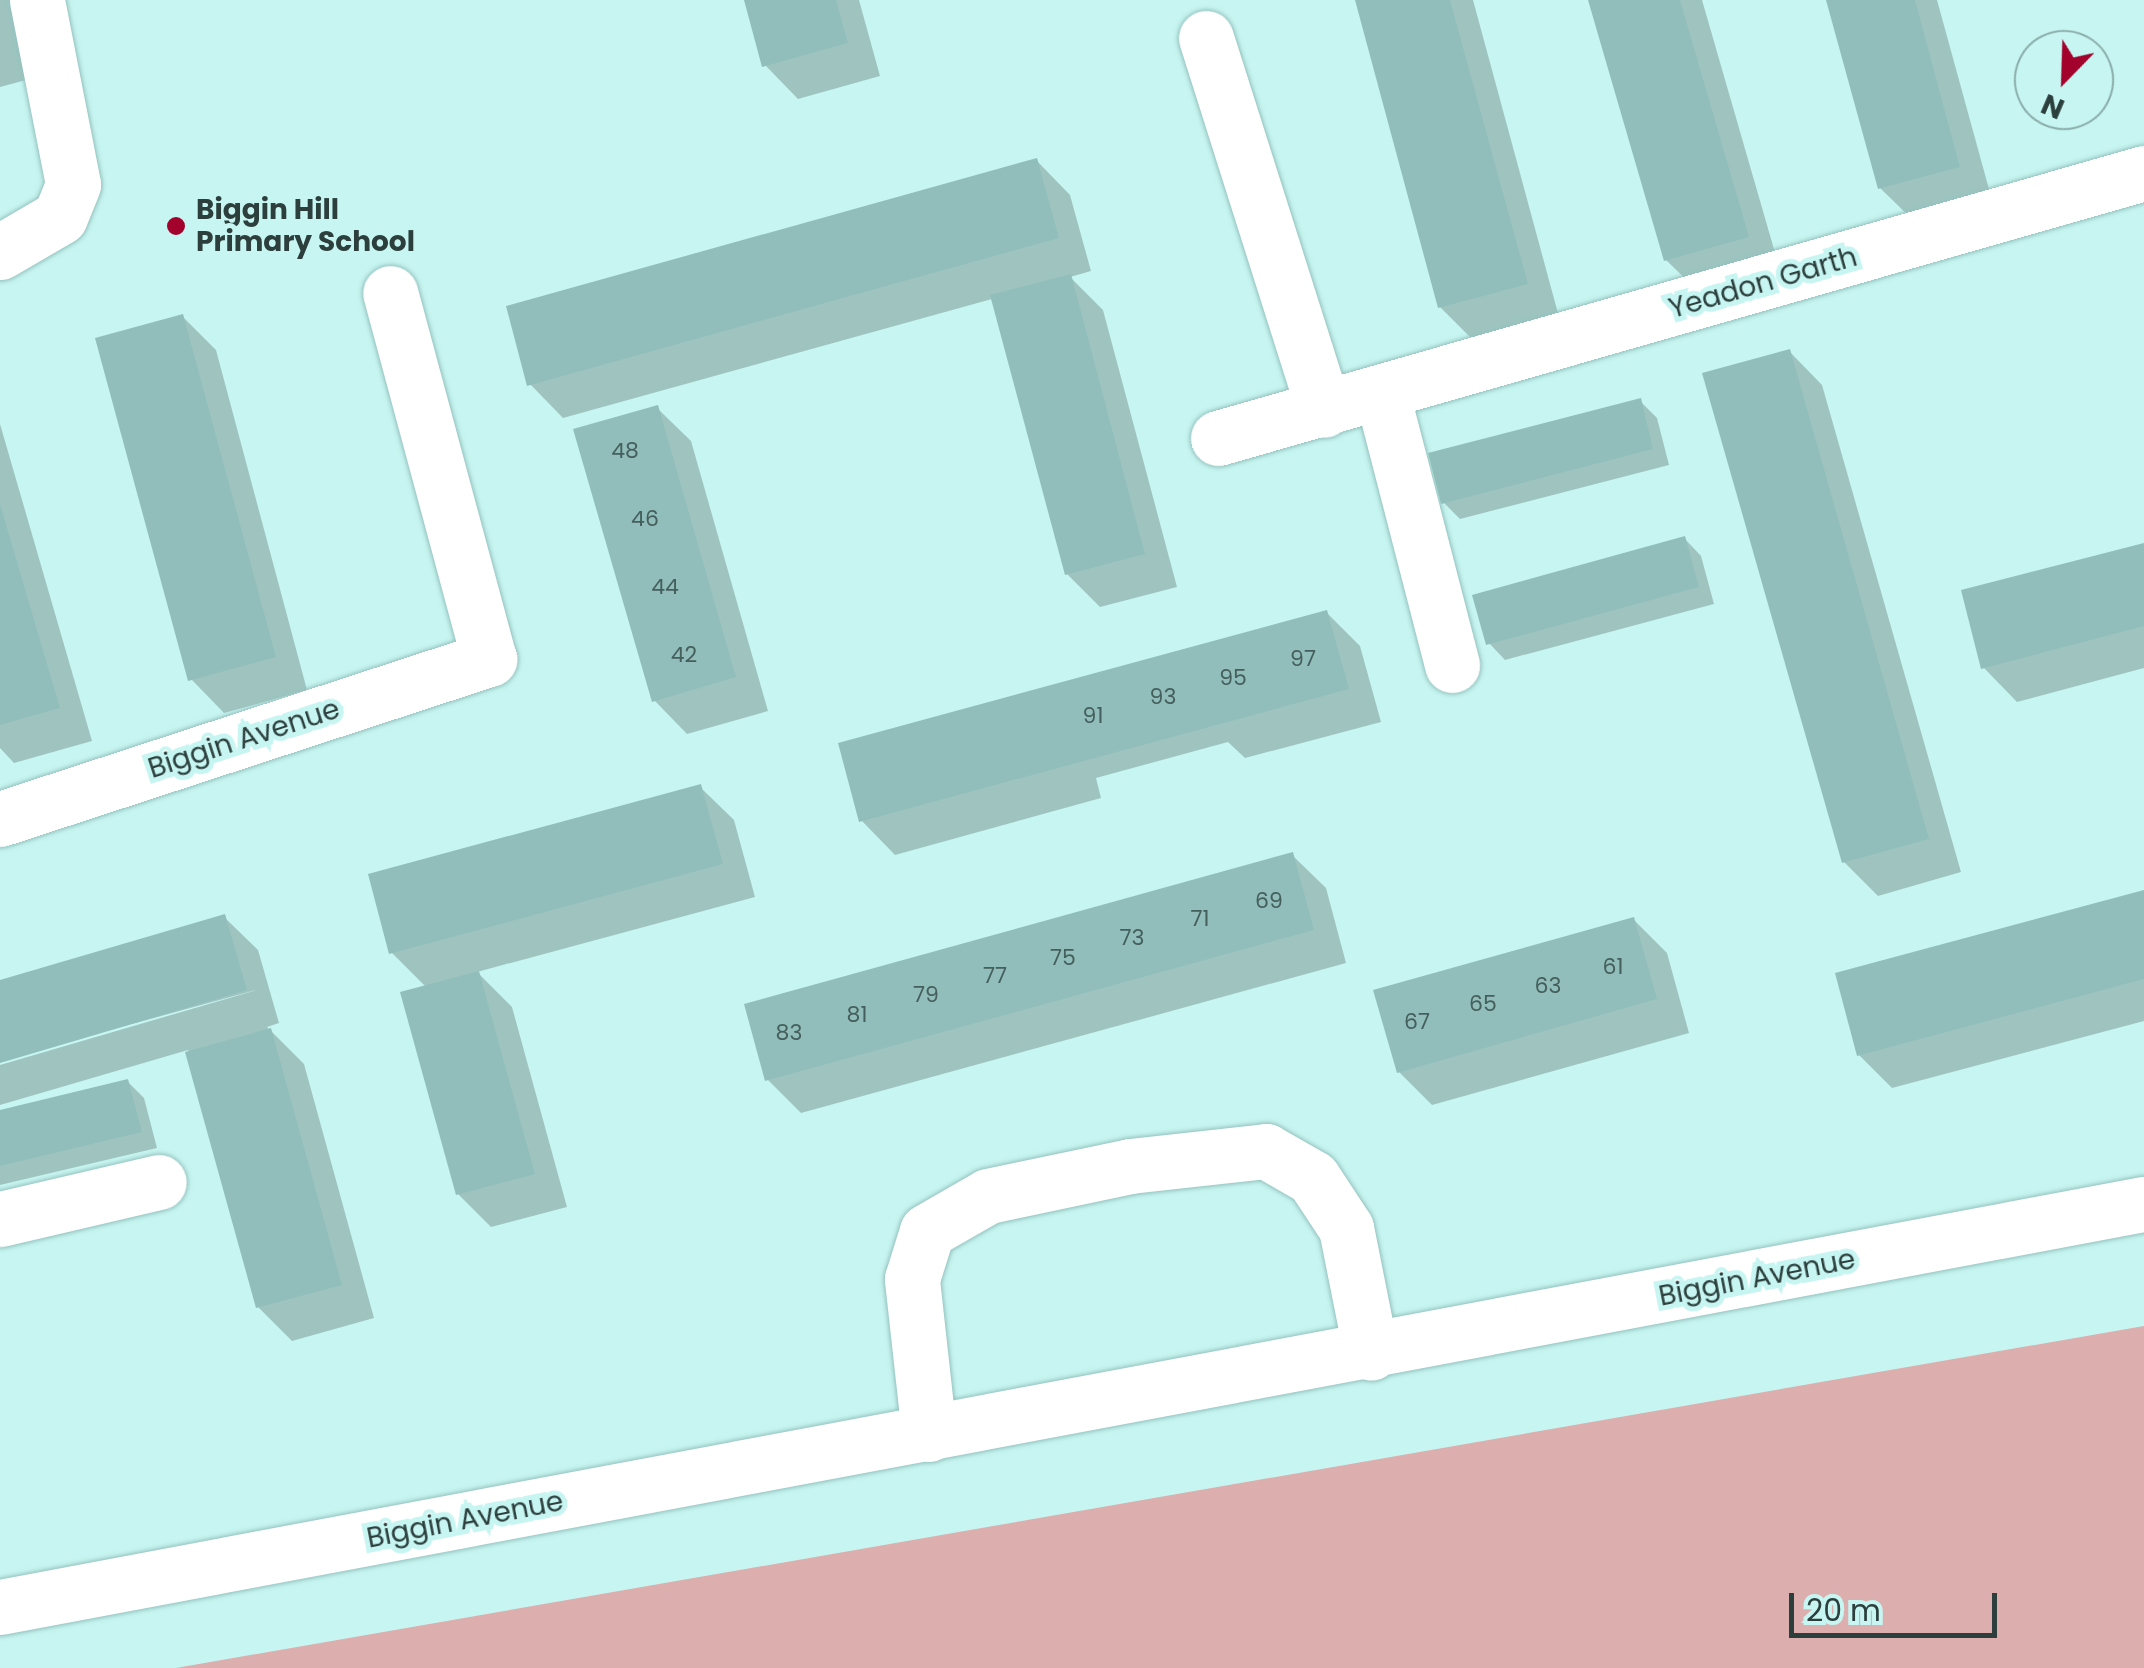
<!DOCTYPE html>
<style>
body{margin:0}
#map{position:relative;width:2144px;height:1668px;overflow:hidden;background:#c7f5f1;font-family:Poppins,sans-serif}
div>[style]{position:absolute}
.green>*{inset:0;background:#dcaeae}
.shadow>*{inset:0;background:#0003}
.building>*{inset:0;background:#91beba}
.roads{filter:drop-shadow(0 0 2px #94c2be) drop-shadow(0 0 2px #94c2be)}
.minor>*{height:55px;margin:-27.5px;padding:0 27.5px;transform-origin:27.5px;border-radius:27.5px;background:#fff}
.dots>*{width:28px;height:28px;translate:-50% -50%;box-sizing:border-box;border:5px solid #c7f5f1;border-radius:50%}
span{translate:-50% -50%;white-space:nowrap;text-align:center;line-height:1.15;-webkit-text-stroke:10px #c7f5f1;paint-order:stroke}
.number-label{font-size:22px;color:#455f5c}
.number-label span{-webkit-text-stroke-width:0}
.poi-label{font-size:28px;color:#2c3f3d;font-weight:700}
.left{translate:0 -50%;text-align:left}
.street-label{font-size:28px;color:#2c3f3d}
.north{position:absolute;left:2014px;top:30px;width:100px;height:100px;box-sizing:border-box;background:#c7f5f1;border:2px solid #89aca9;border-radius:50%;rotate:203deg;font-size:28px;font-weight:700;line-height:40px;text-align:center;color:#2c3f3d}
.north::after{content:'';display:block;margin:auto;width:35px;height:45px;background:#a2022c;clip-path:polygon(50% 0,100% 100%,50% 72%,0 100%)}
.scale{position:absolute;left:1789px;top:1593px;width:208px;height:45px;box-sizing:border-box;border:5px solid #2c3f3d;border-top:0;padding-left:12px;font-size:30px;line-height:35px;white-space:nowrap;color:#2c3f3d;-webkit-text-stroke:8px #c7f5f1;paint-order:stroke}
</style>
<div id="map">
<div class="green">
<div style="clip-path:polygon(2144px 1326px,2144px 1668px,176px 1668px)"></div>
</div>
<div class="shadow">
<div style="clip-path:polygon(0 0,20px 0,41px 76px,0 87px)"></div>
<div style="clip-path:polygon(746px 0,859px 0,880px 76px,798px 99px,765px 65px)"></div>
<div style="clip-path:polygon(1357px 0,1473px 0,1559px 317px,1473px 340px,1440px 307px)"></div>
<div style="clip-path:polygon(1591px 0,1702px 0,1780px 270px,1700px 293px,1666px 260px)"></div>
<div style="clip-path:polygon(1829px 0,1937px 0,1992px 200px,1914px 221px,1880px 188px)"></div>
<div style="clip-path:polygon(1037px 161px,1070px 195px,1091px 271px,1070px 277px,1103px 310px,1177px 587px,1100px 607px,1067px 574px,992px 299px,563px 418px,530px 384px)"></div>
<div style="clip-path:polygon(182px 316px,216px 350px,307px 690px,224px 713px,191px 679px)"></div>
<div style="clip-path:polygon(1789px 351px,1822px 385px,1961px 872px,1878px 896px,1844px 862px)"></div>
<div style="clip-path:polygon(1640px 401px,1657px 418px,1669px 465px,1460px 519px,1444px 503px)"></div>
<div style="clip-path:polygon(657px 408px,691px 441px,768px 711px,687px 734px,654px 700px)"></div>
<div style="clip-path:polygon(0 424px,92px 741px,14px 763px,0 748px)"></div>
<div style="clip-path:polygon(1685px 539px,1701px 556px,1714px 604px,1505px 660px,1489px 643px)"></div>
<div style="clip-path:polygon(2144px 545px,2144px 668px,2017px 702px,1984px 668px)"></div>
<div style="clip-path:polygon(1326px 612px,1360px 646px,1381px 722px,1245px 758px,1228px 742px,1096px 778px,1101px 798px,895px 855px,862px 821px)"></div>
<div style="clip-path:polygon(700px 787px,734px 820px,755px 897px,477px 972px,512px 1007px,567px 1207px,491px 1227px,458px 1194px,427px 988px,392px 953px)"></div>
<div style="clip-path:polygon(1292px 855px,1326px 888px,1346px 963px,801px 1113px,768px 1080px)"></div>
<div style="clip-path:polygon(2144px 893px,2144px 1021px,1892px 1088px,1859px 1055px)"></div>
<div style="clip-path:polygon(224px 917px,258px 950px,279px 1023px,267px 1027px,304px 1064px,374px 1318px,292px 1341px,258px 1307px,188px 1050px,0 1105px,0 1065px,260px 989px,0 1060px,0 983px)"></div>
<div style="clip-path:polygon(1634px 920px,1667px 953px,1689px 1033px,1432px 1105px,1399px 1072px)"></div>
<div style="clip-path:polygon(127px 1081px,144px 1098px,157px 1148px,0 1185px,0 1112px)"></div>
</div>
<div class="building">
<div style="clip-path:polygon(744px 0,836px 0,848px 43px,762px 67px)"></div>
<div style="clip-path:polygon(1355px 0,1450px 0,1528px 284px,1438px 308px)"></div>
<div style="clip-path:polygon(1588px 0,1680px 0,1749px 237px,1664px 261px)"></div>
<div style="clip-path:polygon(1826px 0,1915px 0,1960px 167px,1878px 189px)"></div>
<div style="clip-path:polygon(1037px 158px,1059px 238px,527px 386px,506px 306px)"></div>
<div style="clip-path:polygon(1071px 274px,1145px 554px,1065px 575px,990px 295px)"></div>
<div style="clip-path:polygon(183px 314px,276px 657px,188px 681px,95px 338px)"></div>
<div style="clip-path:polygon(1790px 349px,1929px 839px,1842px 863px,1702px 373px)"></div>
<div style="clip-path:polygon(1641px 398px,1653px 449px,1441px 504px,1428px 453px)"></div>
<div style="clip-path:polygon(658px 405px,736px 677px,652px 702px,573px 429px)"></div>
<div style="clip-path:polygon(0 504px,60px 708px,0 725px)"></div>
<div style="clip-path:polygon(1685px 536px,1699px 587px,1486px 645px,1472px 595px)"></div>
<div style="clip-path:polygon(2144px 543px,2144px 626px,1981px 669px,1961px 590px)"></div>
<div style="clip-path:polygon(1327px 610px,1349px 689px,859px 822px,838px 743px)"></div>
<div style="clip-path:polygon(701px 784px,723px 864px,389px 954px,368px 874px)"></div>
<div style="clip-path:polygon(1293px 852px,1314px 930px,765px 1081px,744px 1004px)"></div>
<div style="clip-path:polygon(2144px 890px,2144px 979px,1857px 1056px,1835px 973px)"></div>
<div style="clip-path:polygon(225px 914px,247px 990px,0 1063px,0 980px)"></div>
<div style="clip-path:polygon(1634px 917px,1657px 999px,1397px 1073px,1373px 990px)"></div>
<div style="clip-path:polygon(479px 971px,535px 1174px,456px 1195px,400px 992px)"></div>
<div style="clip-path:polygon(271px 1028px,342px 1285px,256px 1308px,185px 1052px)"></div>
<div style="clip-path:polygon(128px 1079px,142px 1132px,0 1166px,0 1110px)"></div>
</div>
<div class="roads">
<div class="minor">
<div style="left:1206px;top:38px;width:390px;rotate:72.4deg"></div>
<div style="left:0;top:252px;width:69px;rotate:-30.3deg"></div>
<div style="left:60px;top:217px;width:35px;rotate:-68deg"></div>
<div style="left:73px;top:184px;width:187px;rotate:-101.1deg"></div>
<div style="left:1382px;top:394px;width:280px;rotate:75.5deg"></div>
<div style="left:1218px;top:438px;width:963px;rotate:-15.97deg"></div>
<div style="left:0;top:819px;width:515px;rotate:-18.12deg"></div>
<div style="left:489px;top:659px;width:379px;rotate:-105.1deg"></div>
<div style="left:0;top:1219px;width:163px;rotate:-13.1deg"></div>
<div style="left:929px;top:1434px;width:156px;rotate:-96.3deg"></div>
<div style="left:912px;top:1279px;width:50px;rotate:-72.6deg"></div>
<div style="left:927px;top:1231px;width:70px;rotate:-29.8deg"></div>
<div style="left:988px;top:1196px;width:145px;rotate:-11.9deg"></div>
<div style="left:1130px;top:1166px;width:137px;rotate:-6.3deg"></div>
<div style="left:1266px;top:1151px;width:54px;rotate:29.9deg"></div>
<div style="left:1313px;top:1178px;width:60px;rotate:56.6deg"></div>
<div style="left:1346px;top:1228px;width:127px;rotate:78.7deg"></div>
<div style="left:0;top:1607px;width:2182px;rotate:-10.65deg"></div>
</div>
</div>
<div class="dots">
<div style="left:176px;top:226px;background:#a2022c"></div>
</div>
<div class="number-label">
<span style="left:625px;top:451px">48</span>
<span style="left:645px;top:519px">46</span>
<span style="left:665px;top:587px">44</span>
<span style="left:684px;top:655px">42</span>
<span style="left:1303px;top:659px">97</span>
<span style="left:1233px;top:678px">95</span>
<span style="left:1163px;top:697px">93</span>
<span style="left:1093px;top:716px">91</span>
<span style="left:1269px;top:901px">69</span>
<span style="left:1200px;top:919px">71</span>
<span style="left:1132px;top:938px">73</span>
<span style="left:1063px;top:958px">75</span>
<span style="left:1613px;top:967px">61</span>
<span style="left:995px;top:976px">77</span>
<span style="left:1548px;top:986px">63</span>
<span style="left:926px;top:995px">79</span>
<span style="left:1483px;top:1004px">65</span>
<span style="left:857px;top:1015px">81</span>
<span style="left:1417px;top:1022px">67</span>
<span style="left:789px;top:1033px">83</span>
</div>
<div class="poi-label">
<span class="left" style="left:196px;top:226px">Biggin Hill<br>Primary School</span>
</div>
<div class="street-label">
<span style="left:1763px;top:283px;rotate:-16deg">Yeadon Garth</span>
<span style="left:244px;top:739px;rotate:-18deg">Biggin Avenue</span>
<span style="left:1757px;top:1278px;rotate:-11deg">Biggin Avenue</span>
<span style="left:465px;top:1520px;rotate:-11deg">Biggin Avenue</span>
</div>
<div class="north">N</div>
<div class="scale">20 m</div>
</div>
